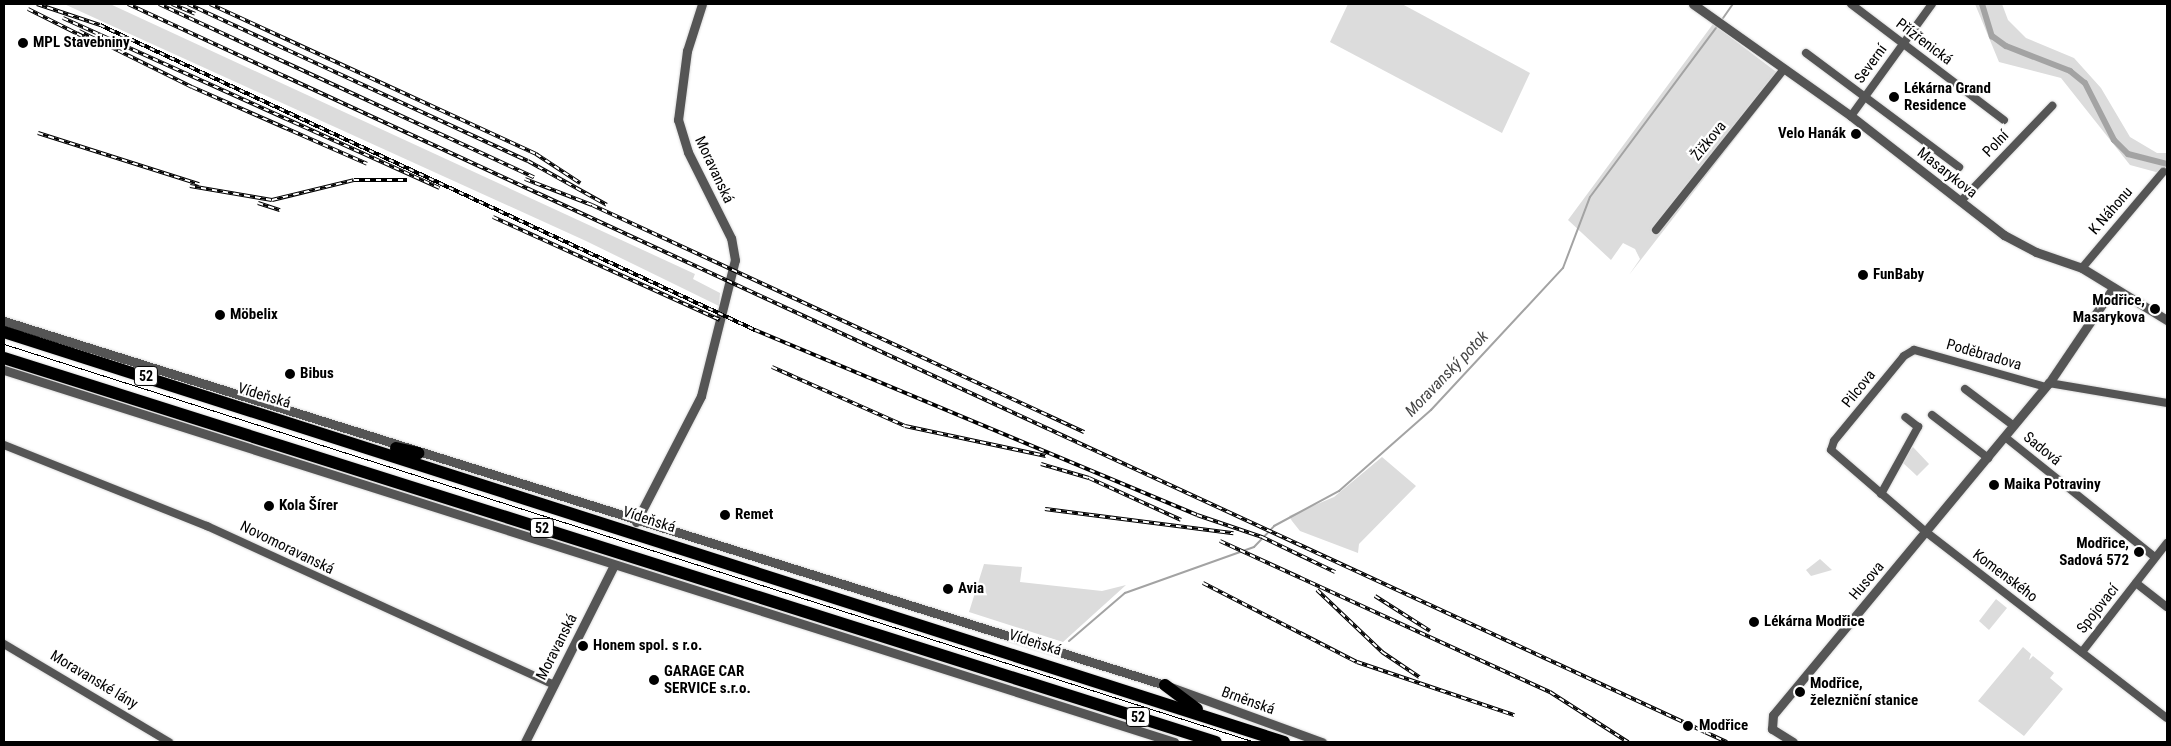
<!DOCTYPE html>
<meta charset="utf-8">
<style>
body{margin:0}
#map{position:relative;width:2171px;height:746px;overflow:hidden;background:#fff;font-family:"Roboto Condensed",sans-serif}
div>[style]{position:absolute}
.green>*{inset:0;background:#dcdcdc}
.stream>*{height:2px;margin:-1px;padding:0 1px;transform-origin:1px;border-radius:1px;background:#a3a3a3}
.canal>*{height:6px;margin:-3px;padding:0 3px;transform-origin:3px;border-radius:3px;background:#a3a3a3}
.roads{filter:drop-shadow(0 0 1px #dbdbdb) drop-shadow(0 0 1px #dbdbdb)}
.minor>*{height:8px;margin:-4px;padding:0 4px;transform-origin:4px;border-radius:4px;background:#555}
.tertiary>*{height:9px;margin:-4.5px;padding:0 4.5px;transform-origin:4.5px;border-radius:4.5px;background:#555}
.trunk>*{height:12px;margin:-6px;padding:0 6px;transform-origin:6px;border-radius:6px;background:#000}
.tram>*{height:1px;margin:-0.5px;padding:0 0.5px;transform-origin:0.5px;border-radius:0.5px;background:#000}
.rail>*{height:4px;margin-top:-2px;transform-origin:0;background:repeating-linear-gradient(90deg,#fff 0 5.5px,#000 0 11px);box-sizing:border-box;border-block:1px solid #000}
.dots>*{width:14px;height:14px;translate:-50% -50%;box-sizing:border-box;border:2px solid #fff;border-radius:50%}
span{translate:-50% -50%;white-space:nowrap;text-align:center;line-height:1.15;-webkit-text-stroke:4.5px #fff;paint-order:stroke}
.shield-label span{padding:1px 4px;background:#fff;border:1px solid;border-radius:4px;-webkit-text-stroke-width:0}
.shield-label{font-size:14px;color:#000;font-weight:700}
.street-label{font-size:15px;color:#000}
.poi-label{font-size:15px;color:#000;font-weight:700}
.left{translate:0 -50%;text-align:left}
.right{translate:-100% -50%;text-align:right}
.water-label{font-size:16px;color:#444;font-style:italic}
.frame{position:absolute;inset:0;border:5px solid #000;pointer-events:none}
</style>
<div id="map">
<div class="green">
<div style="clip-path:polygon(64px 4px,110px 4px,695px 274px,693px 279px,720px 293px,719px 306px,586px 241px)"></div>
<div style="clip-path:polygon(1348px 4px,1402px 4px,1530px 73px,1502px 133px,1330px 42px)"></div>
<div style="clip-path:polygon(1975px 4px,2002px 4px,2008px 20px,2026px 38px,2074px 58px,2101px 88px,2130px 137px,2157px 153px,2167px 153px,2167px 175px,2130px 165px,2061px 78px,1999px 62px)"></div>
<div style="clip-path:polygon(1713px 24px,1783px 77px,1629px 275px,1640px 259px,1635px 249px,1623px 243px,1611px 260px,1568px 220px)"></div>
<div style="clip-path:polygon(1913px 447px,1929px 464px,1917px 476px,1901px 461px)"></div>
<div style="clip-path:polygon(1382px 457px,1416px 486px,1359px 544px,1358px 553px,1300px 531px,1292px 521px,1289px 516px,1334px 497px)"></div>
<div style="clip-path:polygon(1820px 559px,1832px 570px,1811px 576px,1806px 570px)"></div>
<div style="clip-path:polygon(984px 564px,1022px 567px,1020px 582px,1102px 591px,1126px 585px,1063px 642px,969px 612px)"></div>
<div style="clip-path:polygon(1996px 599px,2007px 608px,1989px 630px,1979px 621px)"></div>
<div style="clip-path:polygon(2023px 647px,2031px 654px,2029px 660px,2033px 656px,2054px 673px,2050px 678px,2063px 689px,2024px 736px,1978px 701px)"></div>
</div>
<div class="stream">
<div style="left:1721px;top:21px;width:21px;rotate:-55deg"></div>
<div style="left:1069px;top:641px;width:74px;rotate:-40.6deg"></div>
<div style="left:1125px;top:593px;width:137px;rotate:-19.6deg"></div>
<div style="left:1254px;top:547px;width:29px;rotate:-46deg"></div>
<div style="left:1274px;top:526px;width:74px;rotate:-28.3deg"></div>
<div style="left:1339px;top:491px;width:123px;rotate:-41.4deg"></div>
<div style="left:1431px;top:410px;width:194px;rotate:-47.1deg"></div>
<div style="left:1563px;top:268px;width:76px;rotate:-69.2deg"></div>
<div style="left:1590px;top:197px;width:214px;rotate:-53.3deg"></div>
</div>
<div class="canal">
<div style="left:1982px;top:4px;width:34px;rotate:73deg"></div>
<div style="left:1992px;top:36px;width:17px;rotate:36deg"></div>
<div style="left:2006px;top:46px;width:69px;rotate:21.3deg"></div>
<div style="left:2070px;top:71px;width:19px;rotate:39deg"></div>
<div style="left:2085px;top:83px;width:64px;rotate:63deg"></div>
<div style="left:2114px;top:140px;width:20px;rotate:45deg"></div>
<div style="left:2128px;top:154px;width:40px;rotate:14.4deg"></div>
</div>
<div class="roads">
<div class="minor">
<div style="left:1851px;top:4px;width:192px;rotate:37.2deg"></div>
<div style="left:1806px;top:53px;width:191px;rotate:36.7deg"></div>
<div style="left:1851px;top:116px;width:138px;rotate:-54.1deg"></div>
<div style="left:1961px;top:201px;width:132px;rotate:-46.2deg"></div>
<div style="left:1656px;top:230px;width:206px;rotate:-51.5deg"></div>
<div style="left:2082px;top:268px;width:126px;rotate:-49.8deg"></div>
<div style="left:2049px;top:383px;width:120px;rotate:9.6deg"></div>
<div style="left:2046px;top:387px;width:137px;rotate:-164.3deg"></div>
<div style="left:1914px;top:350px;width:12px;rotate:149deg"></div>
<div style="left:1904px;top:356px;width:110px;rotate:129.5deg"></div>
<div style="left:1834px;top:441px;width:9px;rotate:108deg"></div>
<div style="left:1831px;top:450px;width:125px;rotate:40.8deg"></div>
<div style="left:1926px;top:532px;width:304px;rotate:37.7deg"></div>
<div style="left:1965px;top:389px;width:61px;rotate:37.1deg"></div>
<div style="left:1932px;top:415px;width:71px;rotate:37.5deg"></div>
<div style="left:2005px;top:437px;width:192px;rotate:38.7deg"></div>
<div style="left:4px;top:445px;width:219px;rotate:21.8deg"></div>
<div style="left:207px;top:526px;width:382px;rotate:24.6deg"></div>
<div style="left:1881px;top:494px;width:77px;rotate:-61.1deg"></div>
<div style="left:1918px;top:427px;width:16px;rotate:-142deg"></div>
<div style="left:2136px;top:583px;width:39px;rotate:38deg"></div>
<div style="left:4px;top:644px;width:192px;rotate:30.7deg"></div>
<div style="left:2082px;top:652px;width:138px;rotate:-52.1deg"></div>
</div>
<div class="tertiary">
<div style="left:1693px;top:4px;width:194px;rotate:35.3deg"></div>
<div style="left:1851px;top:116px;width:194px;rotate:37.9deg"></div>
<div style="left:2004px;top:235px;width:36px;rotate:28deg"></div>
<div style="left:2036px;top:252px;width:49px;rotate:19.2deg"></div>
<div style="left:2082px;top:268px;width:100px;rotate:31.5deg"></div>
<div style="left:4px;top:321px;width:1217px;rotate:17.41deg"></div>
<div style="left:1165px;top:685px;width:167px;rotate:20deg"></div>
<div style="left:4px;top:370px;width:1228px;rotate:17.64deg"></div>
<div style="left:636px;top:522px;width:142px;rotate:-62.7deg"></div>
<div style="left:701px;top:396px;width:140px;rotate:-76deg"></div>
<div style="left:735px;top:260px;width:22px;rotate:-100deg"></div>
<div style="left:731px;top:238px;width:96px;rotate:-116.6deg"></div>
<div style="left:688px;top:152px;width:34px;rotate:-107deg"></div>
<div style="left:678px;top:120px;width:70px;rotate:-82.6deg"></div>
<div style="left:687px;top:51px;width:49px;rotate:-72.3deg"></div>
<div style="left:525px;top:742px;width:198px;rotate:-63.3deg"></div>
<div style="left:1793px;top:742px;width:25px;rotate:-148deg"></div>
<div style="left:1772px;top:729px;width:14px;rotate:-86deg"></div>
<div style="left:1773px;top:715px;width:432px;rotate:-50.3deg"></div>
<div style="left:2049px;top:383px;width:115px;rotate:-56deg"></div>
</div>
<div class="trunk">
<div style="left:4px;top:332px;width:1344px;rotate:17.76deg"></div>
<div style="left:4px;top:358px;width:1271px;rotate:17.58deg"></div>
<div style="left:396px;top:448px;width:23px;rotate:13deg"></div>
<div style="left:1165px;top:685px;width:40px;rotate:37deg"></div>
</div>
</div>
<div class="tram">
<div style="left:4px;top:344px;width:1313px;rotate:17.65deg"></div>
</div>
<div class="rail">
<div style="left:37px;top:4px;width:66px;rotate:18.4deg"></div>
<div style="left:100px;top:25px;width:723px;rotate:24.97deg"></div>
<div style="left:755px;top:330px;width:479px;rotate:22.7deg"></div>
<div style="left:1197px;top:515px;width:69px;rotate:18.7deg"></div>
<div style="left:1262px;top:537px;width:81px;rotate:25.6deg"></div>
<div style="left:128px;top:4px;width:1761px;rotate:24.78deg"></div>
<div style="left:159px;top:4px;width:413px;rotate:24.8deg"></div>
<div style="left:172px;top:4px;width:25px;rotate:23deg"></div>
<div style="left:188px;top:4px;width:374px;rotate:24.8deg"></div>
<div style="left:528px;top:161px;width:90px;rotate:29.1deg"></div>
<div style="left:210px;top:4px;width:359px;rotate:24.7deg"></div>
<div style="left:536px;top:154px;width:53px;rotate:33.4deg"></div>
<div style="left:28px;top:9px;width:63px;rotate:26.6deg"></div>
<div style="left:63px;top:18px;width:413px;rotate:24.3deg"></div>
<div style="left:79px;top:31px;width:126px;rotate:26.4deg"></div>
<div style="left:192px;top:87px;width:191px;rotate:23.7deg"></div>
<div style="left:38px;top:133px;width:169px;rotate:17.6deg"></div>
<div style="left:525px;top:179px;width:72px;rotate:21.2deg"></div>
<div style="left:592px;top:205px;width:542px;rotate:24.77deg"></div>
<div style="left:190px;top:186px;width:83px;rotate:9.7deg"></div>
<div style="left:272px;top:200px;width:84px;rotate:-13.7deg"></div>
<div style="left:354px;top:180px;width:53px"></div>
<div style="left:258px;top:203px;width:23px;rotate:18deg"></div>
<div style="left:493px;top:217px;width:249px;rotate:24.4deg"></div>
<div style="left:772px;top:367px;width:145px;rotate:23.9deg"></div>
<div style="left:905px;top:426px;width:144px;rotate:12deg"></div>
<div style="left:1041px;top:464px;width:50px;rotate:16.3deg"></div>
<div style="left:1089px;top:478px;width:101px;rotate:24.5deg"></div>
<div style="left:1045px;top:509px;width:190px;rotate:7.3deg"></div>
<div style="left:1220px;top:541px;width:363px;rotate:24.6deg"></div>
<div style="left:1550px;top:692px;width:93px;rotate:32.7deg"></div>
<div style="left:1203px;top:583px;width:173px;rotate:27.2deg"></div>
<div style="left:1357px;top:662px;width:166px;rotate:18.7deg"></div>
<div style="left:1317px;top:590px;width:90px;rotate:43.6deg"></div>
<div style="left:1382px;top:652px;width:45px;rotate:34deg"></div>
<div style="left:1375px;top:596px;width:65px;rotate:32.5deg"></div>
</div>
<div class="dots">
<div style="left:23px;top:43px;background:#000"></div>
<div style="left:1894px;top:97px;background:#000"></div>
<div style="left:1856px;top:134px;background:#000"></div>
<div style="left:1863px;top:275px;background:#000"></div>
<div style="left:2155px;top:309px;background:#000"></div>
<div style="left:220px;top:315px;background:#000"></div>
<div style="left:290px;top:374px;background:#000"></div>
<div style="left:1994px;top:485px;background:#000"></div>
<div style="left:269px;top:506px;background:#000"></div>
<div style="left:725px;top:515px;background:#000"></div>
<div style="left:2139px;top:552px;background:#000"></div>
<div style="left:948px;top:589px;background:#000"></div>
<div style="left:1754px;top:622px;background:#000"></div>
<div style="left:583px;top:646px;background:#000"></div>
<div style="left:654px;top:680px;background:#000"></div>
<div style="left:1800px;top:692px;background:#000"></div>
<div style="left:1688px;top:726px;background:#000"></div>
</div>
<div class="shield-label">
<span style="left:146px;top:376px">52</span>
<span style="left:542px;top:528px">52</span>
<span style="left:1138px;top:717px">52</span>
</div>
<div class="street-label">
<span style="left:1924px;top:42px;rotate:37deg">Přízřenická</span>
<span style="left:1871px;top:64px;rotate:-54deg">Severní</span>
<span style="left:1709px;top:141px;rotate:-51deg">Žižkova</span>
<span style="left:1996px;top:144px;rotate:-46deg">Polní</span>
<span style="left:714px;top:170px;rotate:65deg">Moravanská</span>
<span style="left:1947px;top:173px;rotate:38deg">Masarykova</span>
<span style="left:2111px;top:211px;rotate:-49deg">K Náhonu</span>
<span style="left:1984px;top:355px;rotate:16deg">Poděbradova</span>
<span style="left:1859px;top:389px;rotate:-51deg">Pilcova</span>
<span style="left:264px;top:396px;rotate:17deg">Vídeňská</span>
<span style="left:2042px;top:449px;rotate:39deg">Sadová</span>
<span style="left:649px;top:520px;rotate:18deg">Vídeňská</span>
<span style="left:287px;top:548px;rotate:26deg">Novomoravanská</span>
<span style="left:2005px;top:576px;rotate:37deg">Komenského</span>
<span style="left:1867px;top:581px;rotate:-50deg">Husova</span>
<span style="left:2098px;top:609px;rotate:-52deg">Spojovací</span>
<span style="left:1035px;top:643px;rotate:18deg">Vídeňská</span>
<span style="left:557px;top:647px;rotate:-63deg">Moravanská</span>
<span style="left:94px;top:680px;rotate:31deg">Moravanské lány</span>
<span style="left:1248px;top:701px;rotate:20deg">Brněnská</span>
</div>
<div class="poi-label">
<span class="left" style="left:33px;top:43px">MPL Stavebniny</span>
<span class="left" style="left:1904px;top:97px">Lékárna Grand<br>Residence</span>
<span class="right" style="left:1846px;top:134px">Velo Hanák</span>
<span class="left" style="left:1873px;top:275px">FunBaby</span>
<span class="right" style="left:2145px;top:309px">Modřice,<br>Masarykova</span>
<span class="left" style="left:230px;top:315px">Möbelix</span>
<span class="left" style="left:300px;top:374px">Bibus</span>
<span class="left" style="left:2004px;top:485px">Maika Potraviny</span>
<span class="left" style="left:279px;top:506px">Kola Šírer</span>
<span class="left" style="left:735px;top:515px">Remet</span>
<span class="right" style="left:2129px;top:552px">Modřice,<br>Sadová 572</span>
<span class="left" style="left:958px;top:589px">Avia</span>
<span class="left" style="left:1764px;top:622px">Lékárna Modřice</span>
<span class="left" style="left:593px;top:646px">Honem spol. s r.o.</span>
<span class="left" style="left:664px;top:680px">GARAGE CAR<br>SERVICE s.r.o.</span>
<span class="left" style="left:1810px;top:692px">Modřice,<br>železniční stanice</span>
<span class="left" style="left:1699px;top:726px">Modřice</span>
</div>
<div class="water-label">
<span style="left:1447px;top:374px;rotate:-46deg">Moravanský potok</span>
</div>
<div class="frame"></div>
</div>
